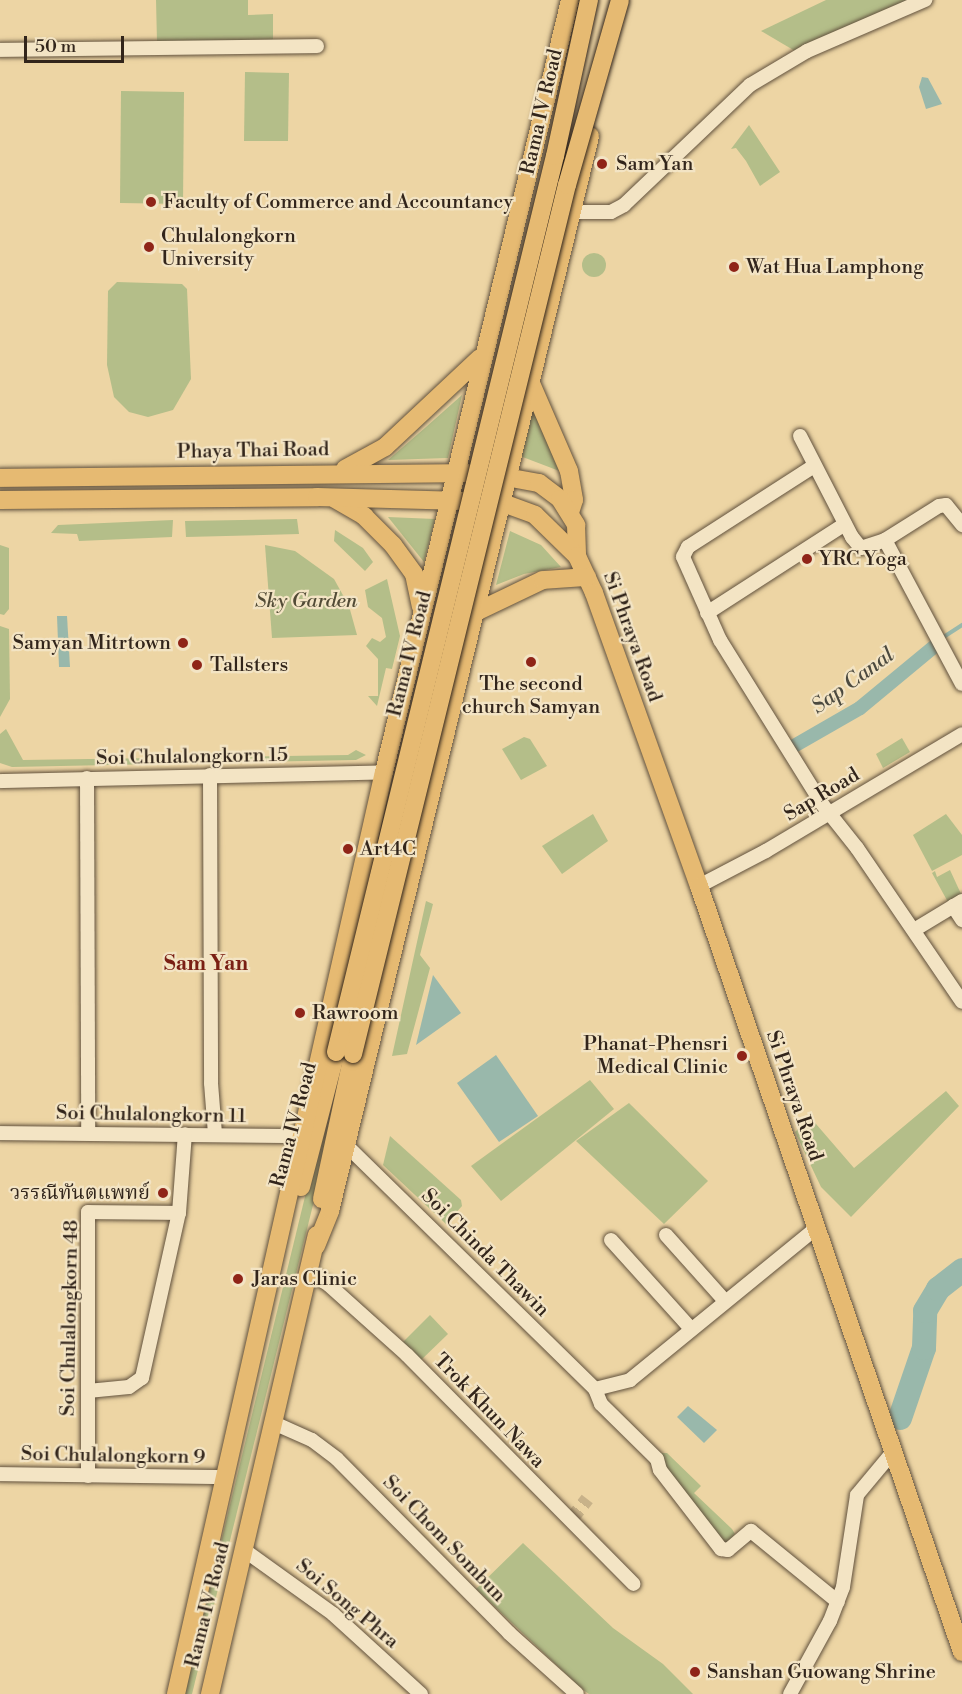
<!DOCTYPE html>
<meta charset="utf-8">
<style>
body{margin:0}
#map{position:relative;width:962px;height:1694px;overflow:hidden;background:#edd5a4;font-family:"Libre Bodoni","Noto Serif Thai",serif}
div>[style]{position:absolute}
.green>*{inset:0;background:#b4be89}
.round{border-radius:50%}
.water>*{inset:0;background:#99b8ab}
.stream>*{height:4px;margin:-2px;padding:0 2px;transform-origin:2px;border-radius:2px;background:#99b8ab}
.canal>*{height:14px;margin:-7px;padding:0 7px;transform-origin:7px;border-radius:7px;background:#99b8ab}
.river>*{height:24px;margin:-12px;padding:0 12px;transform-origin:12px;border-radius:12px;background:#99b8ab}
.minor-tunnel>*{height:14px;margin-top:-7px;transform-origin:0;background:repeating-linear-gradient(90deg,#c8b289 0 14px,transparent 0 21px)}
.roads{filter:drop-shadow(0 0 2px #61513d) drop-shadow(0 0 2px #61513d)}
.minor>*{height:14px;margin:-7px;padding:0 7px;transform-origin:7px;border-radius:7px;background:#f3e4c4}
.major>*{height:18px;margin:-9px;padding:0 9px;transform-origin:9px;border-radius:9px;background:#e6ba72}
.bridges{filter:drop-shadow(0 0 2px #32251b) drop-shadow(0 0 2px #32251b)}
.major-bridge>*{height:18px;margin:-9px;padding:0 9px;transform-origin:9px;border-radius:9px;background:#e6ba72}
.dots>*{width:16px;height:16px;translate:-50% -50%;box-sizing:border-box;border:3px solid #f3e4c4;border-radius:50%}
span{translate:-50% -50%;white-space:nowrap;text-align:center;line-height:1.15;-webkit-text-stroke:4.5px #f3e4c4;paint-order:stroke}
.street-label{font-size:20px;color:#32251b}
.poi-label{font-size:20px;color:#32251b}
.left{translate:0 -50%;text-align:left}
.right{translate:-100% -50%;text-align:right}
.park-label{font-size:20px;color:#524b36;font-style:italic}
.water-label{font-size:21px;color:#4c4a3f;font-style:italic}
.neighbourhood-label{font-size:21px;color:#7a1f14;font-weight:700}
.scale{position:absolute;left:24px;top:36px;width:100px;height:27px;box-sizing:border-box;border:3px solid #32251b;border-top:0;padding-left:8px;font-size:18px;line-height:21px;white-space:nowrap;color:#32251b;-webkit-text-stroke:4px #f3e4c4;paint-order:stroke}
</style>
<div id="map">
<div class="green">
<div style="clip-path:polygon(156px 0,248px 0,248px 15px,273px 14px,273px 41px,157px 42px)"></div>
<div style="clip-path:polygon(826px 0,905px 0,907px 3px,795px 51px,761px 31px)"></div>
<div style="clip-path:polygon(245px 72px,289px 73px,288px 141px,244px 141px)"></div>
<div style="clip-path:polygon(121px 91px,184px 92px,183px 204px,120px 203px)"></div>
<div style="clip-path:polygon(749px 125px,780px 172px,760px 186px,746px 161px,736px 148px,731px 149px)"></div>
<div class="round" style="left:582px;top:253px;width:24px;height:24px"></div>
<div style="clip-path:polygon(117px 282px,182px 284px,187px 289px,191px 379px,173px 410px,148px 417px,129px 412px,114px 397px,107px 365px,108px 291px)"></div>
<div style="clip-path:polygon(462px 395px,448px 458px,388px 460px,426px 427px)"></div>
<div style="clip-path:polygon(533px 403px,562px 472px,520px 456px)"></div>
<div style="clip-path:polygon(388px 517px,435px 519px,424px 562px)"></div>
<div style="clip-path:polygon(297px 519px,299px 534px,186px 537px,185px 521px)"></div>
<div style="clip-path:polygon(173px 520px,172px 537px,79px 541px,77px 534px,51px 533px,58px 525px)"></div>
<div style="clip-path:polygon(335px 530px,363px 548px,373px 562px,365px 571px,334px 541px)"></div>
<div style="clip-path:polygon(510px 531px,541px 545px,561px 567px,524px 574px,496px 585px)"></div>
<div style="clip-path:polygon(0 545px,9px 548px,9px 609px,4px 615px,0 614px)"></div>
<div style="clip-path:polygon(265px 545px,295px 551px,334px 579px,349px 606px,357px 635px,272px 638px)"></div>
<div style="clip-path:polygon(387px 579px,400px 636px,392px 669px,386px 668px,377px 706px,368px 696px,378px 696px,378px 659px,366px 646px,372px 638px,380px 642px,386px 637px,382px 618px,368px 607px,365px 590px)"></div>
<div style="clip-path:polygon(0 626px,9px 629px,10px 699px,0 717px)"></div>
<div style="clip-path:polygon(6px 729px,23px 760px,348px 755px,356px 750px,366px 755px,356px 760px,12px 767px,0 763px,0 734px)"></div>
<div style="clip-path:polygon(524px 737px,530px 739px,547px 766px,521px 780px,502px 749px)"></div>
<div style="clip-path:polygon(902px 738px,910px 752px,883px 768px,876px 754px)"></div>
<div style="clip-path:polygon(593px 814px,608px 841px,562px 874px,542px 846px)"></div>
<div style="clip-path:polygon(946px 814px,962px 835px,962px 855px,932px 871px,913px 835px)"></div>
<div style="clip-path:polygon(408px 821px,192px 1694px,184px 1694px,338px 1061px)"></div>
<div style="clip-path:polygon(950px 870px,962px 896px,949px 904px,932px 873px,935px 871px,937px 877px)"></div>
<div style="clip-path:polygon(426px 901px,433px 904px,420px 955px,430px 968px,407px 1054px,392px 1056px)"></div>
<div style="clip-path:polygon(590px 1080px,614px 1109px,501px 1201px,471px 1166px)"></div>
<div style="clip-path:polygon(946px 1091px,959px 1106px,851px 1217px,821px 1187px,795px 1132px,810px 1117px,854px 1168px)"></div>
<div style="clip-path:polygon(629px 1103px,708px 1181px,664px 1224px,576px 1141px)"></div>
<div style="clip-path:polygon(390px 1136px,461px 1200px,462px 1206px,446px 1224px,383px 1165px)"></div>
<div style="clip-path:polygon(430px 1315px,448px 1334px,419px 1362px,401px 1344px)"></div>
<div style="clip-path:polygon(660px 1453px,667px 1453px,701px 1486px,694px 1493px,732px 1529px,735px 1534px,725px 1545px,664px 1466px)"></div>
<div style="clip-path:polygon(523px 1543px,613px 1628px,663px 1664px,693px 1694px,589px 1694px,582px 1689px,476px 1589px)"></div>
</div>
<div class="water">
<div style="clip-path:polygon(922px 77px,928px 78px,942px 104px,926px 109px,919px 87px)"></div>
<div style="clip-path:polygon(57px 616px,67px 616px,70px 667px,59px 667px)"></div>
<div style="clip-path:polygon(433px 975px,461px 1013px,416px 1045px)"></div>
<div style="clip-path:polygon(496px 1055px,538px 1116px,499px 1142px,457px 1083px)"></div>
<div style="clip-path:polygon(688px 1406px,717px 1430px,704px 1443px,677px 1417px)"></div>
</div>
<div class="stream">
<div style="left:942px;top:638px;width:24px;rotate:-33deg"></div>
</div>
<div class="canal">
<div style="left:794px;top:746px;width:76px;rotate:-29.9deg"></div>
<div style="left:860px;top:708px;width:97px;rotate:-39.6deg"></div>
</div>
<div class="river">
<div style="left:900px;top:1418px;width:74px;rotate:-71.1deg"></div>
<div style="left:924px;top:1348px;width:37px;rotate:-88deg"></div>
<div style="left:925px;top:1311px;width:26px;rotate:-59deg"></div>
<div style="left:938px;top:1289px;width:31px;rotate:-38deg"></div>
</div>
<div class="minor-tunnel">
<div style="left:570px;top:1521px;width:28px;rotate:-52deg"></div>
</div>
<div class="roads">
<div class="minor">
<div style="left:0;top:50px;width:317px;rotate:-0.7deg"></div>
<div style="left:571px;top:212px;width:40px"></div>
<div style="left:611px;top:212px;width:15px;rotate:-28deg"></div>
<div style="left:624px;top:205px;width:174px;rotate:-43.6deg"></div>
<div style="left:750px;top:85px;width:66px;rotate:-30.8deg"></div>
<div style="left:807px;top:51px;width:129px;rotate:-23.4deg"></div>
<div style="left:800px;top:436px;width:114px;rotate:62.8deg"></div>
<div style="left:852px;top:537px;width:14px;rotate:51deg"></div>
<div style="left:861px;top:548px;width:25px;rotate:-18deg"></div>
<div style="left:885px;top:540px;width:64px;rotate:-32.2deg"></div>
<div style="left:939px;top:506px;width:7px;rotate:-8deg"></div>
<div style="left:946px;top:505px;width:26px;rotate:51deg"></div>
<div style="left:814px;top:466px;width:150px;rotate:147.3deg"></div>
<div style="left:688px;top:547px;width:11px;rotate:117deg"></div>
<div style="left:683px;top:557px;width:91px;rotate:66deg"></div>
<div style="left:720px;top:640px;width:193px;rotate:58.1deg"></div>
<div style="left:822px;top:804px;width:56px;rotate:51.5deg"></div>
<div style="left:857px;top:848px;width:186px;rotate:55.7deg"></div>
<div style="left:885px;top:540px;width:163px;rotate:61.9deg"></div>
<div style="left:707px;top:613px;width:164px;rotate:-32.8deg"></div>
<div style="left:210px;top:775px;width:308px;rotate:89.8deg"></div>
<div style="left:211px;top:1083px;width:51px;rotate:85.5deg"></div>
<div style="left:87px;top:778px;width:354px;rotate:89.8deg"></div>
<div style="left:0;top:781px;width:384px;rotate:-1.3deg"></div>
<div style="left:699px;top:886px;width:76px;rotate:-27.6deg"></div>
<div style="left:766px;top:851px;width:228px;rotate:-30.8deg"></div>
<div style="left:953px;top:906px;width:17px;rotate:57deg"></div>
<div style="left:914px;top:930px;width:56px;rotate:-31.1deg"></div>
<div style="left:0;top:1133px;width:302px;rotate:0.6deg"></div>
<div style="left:346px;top:1145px;width:349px;rotate:44.4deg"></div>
<div style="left:595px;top:1389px;width:16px;rotate:68deg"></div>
<div style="left:601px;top:1404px;width:78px;rotate:44.5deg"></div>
<div style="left:657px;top:1459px;width:11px;rotate:75deg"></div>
<div style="left:660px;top:1470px;width:100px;rotate:52.3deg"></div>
<div style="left:721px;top:1549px;width:7px;rotate:8deg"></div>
<div style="left:728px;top:1550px;width:30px;rotate:-40deg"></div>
<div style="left:751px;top:1531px;width:112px;rotate:39.2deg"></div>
<div style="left:666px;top:1235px;width:89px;rotate:48.2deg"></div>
<div style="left:611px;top:1240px;width:120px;rotate:48deg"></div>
<div style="left:310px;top:1273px;width:22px;rotate:32deg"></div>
<div style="left:329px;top:1285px;width:105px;rotate:41.9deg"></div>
<div style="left:407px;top:1355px;width:322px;rotate:45.3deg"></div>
<div style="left:595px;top:1389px;width:36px;rotate:-14deg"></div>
<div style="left:630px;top:1380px;width:239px;rotate:-39.2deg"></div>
<div style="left:88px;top:1391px;width:41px;rotate:-5.6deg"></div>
<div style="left:129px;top:1387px;width:16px;rotate:-35deg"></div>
<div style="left:142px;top:1378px;width:169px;rotate:-77.4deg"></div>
<div style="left:179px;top:1213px;width:79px;rotate:-85.7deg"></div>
<div style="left:276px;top:1424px;width:39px;rotate:24deg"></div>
<div style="left:312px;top:1440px;width:31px;rotate:37deg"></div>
<div style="left:337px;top:1459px;width:245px;rotate:45.3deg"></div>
<div style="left:509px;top:1633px;width:91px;rotate:41.9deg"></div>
<div style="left:0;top:1474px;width:225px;rotate:0.8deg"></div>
<div style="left:88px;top:1476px;width:264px;rotate:-90deg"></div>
<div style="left:88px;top:1212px;width:91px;rotate:0.6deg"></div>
<div style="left:244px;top:1550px;width:110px;rotate:35.7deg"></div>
<div style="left:333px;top:1614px;width:119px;rotate:42.3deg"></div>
<div style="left:790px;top:1694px;width:83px;rotate:-61.3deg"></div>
<div style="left:830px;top:1621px;width:36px;rotate:-69deg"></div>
<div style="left:843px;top:1587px;width:93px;rotate:-81.3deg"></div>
<div style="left:857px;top:1495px;width:55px;rotate:-50.2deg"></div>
</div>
<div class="major">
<div style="left:530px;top:381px;width:98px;rotate:66.6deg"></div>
<div style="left:569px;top:471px;width:29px;rotate:80deg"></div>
<div style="left:574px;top:500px;width:13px;rotate:108deg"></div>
<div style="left:345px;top:469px;width:46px;rotate:-28.8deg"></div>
<div style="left:385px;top:447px;width:130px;rotate:-43.1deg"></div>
<div style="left:495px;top:475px;width:45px;rotate:10.3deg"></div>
<div style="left:539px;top:483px;width:26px;rotate:37deg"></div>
<div style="left:560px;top:499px;width:31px;rotate:58deg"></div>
<div style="left:576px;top:525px;width:31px;rotate:88deg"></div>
<div style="left:0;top:478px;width:468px;rotate:-0.6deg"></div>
<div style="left:335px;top:499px;width:34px;rotate:30deg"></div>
<div style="left:364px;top:516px;width:41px;rotate:45deg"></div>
<div style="left:393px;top:545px;width:36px;rotate:54deg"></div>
<div style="left:414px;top:574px;width:33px;rotate:78deg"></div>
<div style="left:0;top:500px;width:317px;rotate:-0.5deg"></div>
<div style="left:317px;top:497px;width:183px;rotate:1.6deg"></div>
<div style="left:500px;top:502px;width:37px;rotate:20deg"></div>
<div style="left:535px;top:515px;width:59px;rotate:44.3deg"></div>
<div style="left:577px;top:556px;width:41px;rotate:65.3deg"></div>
<div style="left:594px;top:593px;width:311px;rotate:70.3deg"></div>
<div style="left:699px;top:886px;width:810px;rotate:71.05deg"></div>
<div style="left:474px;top:613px;width:76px;rotate:-25.6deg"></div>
<div style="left:543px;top:580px;width:44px;rotate:-3.9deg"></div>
<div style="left:301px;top:1187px;width:139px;rotate:-75.5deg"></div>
<div style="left:322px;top:1199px;width:148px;rotate:-77.9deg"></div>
<div style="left:316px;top:1246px;width:38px;rotate:-68deg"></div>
<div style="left:330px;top:1211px;width:1106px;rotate:-76.4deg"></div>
<div style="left:176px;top:1694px;width:945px;rotate:-77.29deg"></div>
<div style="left:384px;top:772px;width:794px;rotate:-76.45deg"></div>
<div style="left:210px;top:1694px;width:471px;rotate:-76.9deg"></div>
</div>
</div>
<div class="bridges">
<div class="major-bridge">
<div style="left:336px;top:1052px;width:922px;rotate:-76.27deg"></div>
<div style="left:555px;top:156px;width:160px;rotate:-77.7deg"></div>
<div style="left:353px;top:1054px;width:895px;rotate:-76.17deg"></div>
<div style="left:567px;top:185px;width:192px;rotate:-74deg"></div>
</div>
</div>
<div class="dots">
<div style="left:602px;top:164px;background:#8f2418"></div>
<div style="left:151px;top:202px;background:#8f2418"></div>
<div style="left:149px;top:247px;background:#8f2418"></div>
<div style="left:734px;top:267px;background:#8f2418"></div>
<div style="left:807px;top:559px;background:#8f2418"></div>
<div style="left:183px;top:643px;background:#8f2418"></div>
<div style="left:531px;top:662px;background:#8f2418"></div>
<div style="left:197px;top:665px;background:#8f2418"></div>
<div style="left:348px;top:849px;background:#8f2418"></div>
<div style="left:300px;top:1013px;background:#8f2418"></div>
<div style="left:742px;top:1056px;background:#8f2418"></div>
<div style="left:163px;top:1193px;background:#8f2418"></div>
<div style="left:238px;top:1279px;background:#8f2418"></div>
<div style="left:695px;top:1672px;background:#8f2418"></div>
</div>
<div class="street-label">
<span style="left:542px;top:112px;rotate:-77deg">Rama IV Road</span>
<span style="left:253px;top:451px;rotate:-1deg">Phaya Thai Road</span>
<span style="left:632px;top:637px;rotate:70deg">Si Phraya Road</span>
<span style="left:410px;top:654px;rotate:-76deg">Rama IV Road</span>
<span style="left:192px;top:757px;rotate:-1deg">Soi Chulalongkorn 15</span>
<span style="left:822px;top:795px;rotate:-31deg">Sap Road</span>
<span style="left:794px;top:1096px;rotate:71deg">Si Phraya Road</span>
<span style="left:151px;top:1115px;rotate:1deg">Soi Chulalongkorn 11</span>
<span style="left:294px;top:1125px;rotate:-75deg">Rama IV Road</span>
<span style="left:485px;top:1253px;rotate:45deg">Soi Chinda Thawin</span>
<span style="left:70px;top:1318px;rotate:-89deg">Soi Chulalongkorn 48</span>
<span style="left:489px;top:1411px;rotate:46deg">Trok Khun Nawa</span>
<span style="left:113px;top:1456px;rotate:1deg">Soi Chulalongkorn 9</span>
<span style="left:444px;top:1539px;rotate:46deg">Soi Chom Sombun</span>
<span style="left:347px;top:1604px;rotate:40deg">Soi Song Phra</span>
<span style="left:208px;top:1605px;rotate:-76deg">Rama IV Road</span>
</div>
<div class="poi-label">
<span class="left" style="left:616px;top:164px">Sam Yan</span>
<span class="left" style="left:163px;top:202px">Faculty of Commerce and Accountancy</span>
<span class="left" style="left:161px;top:248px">Chulalongkorn<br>University</span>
<span class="left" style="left:746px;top:267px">Wat Hua Lamphong</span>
<span class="left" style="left:819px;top:559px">YRC Yoga</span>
<span class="right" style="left:171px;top:643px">Samyan Mitrtown</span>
<span class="left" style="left:210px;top:665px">Tallsters</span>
<span style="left:531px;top:696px">The second<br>church Samyan</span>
<span class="left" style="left:360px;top:849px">Art4C</span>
<span class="left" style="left:312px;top:1013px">Rawroom</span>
<span class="right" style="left:728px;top:1056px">Phanat-Phensri<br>Medical Clinic</span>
<span class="right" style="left:150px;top:1193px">วรรณีทันตแพทย์</span>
<span class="left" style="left:252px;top:1279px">Jaras Clinic</span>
<span class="left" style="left:707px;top:1672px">Sanshan Guowang Shrine</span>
</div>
<div class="park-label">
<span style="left:306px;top:601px">Sky Garden</span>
</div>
<div class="water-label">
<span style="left:853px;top:681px;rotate:-36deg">Sap Canal</span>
</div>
<div class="neighbourhood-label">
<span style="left:206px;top:964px">Sam Yan</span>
</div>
<div class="scale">50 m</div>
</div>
